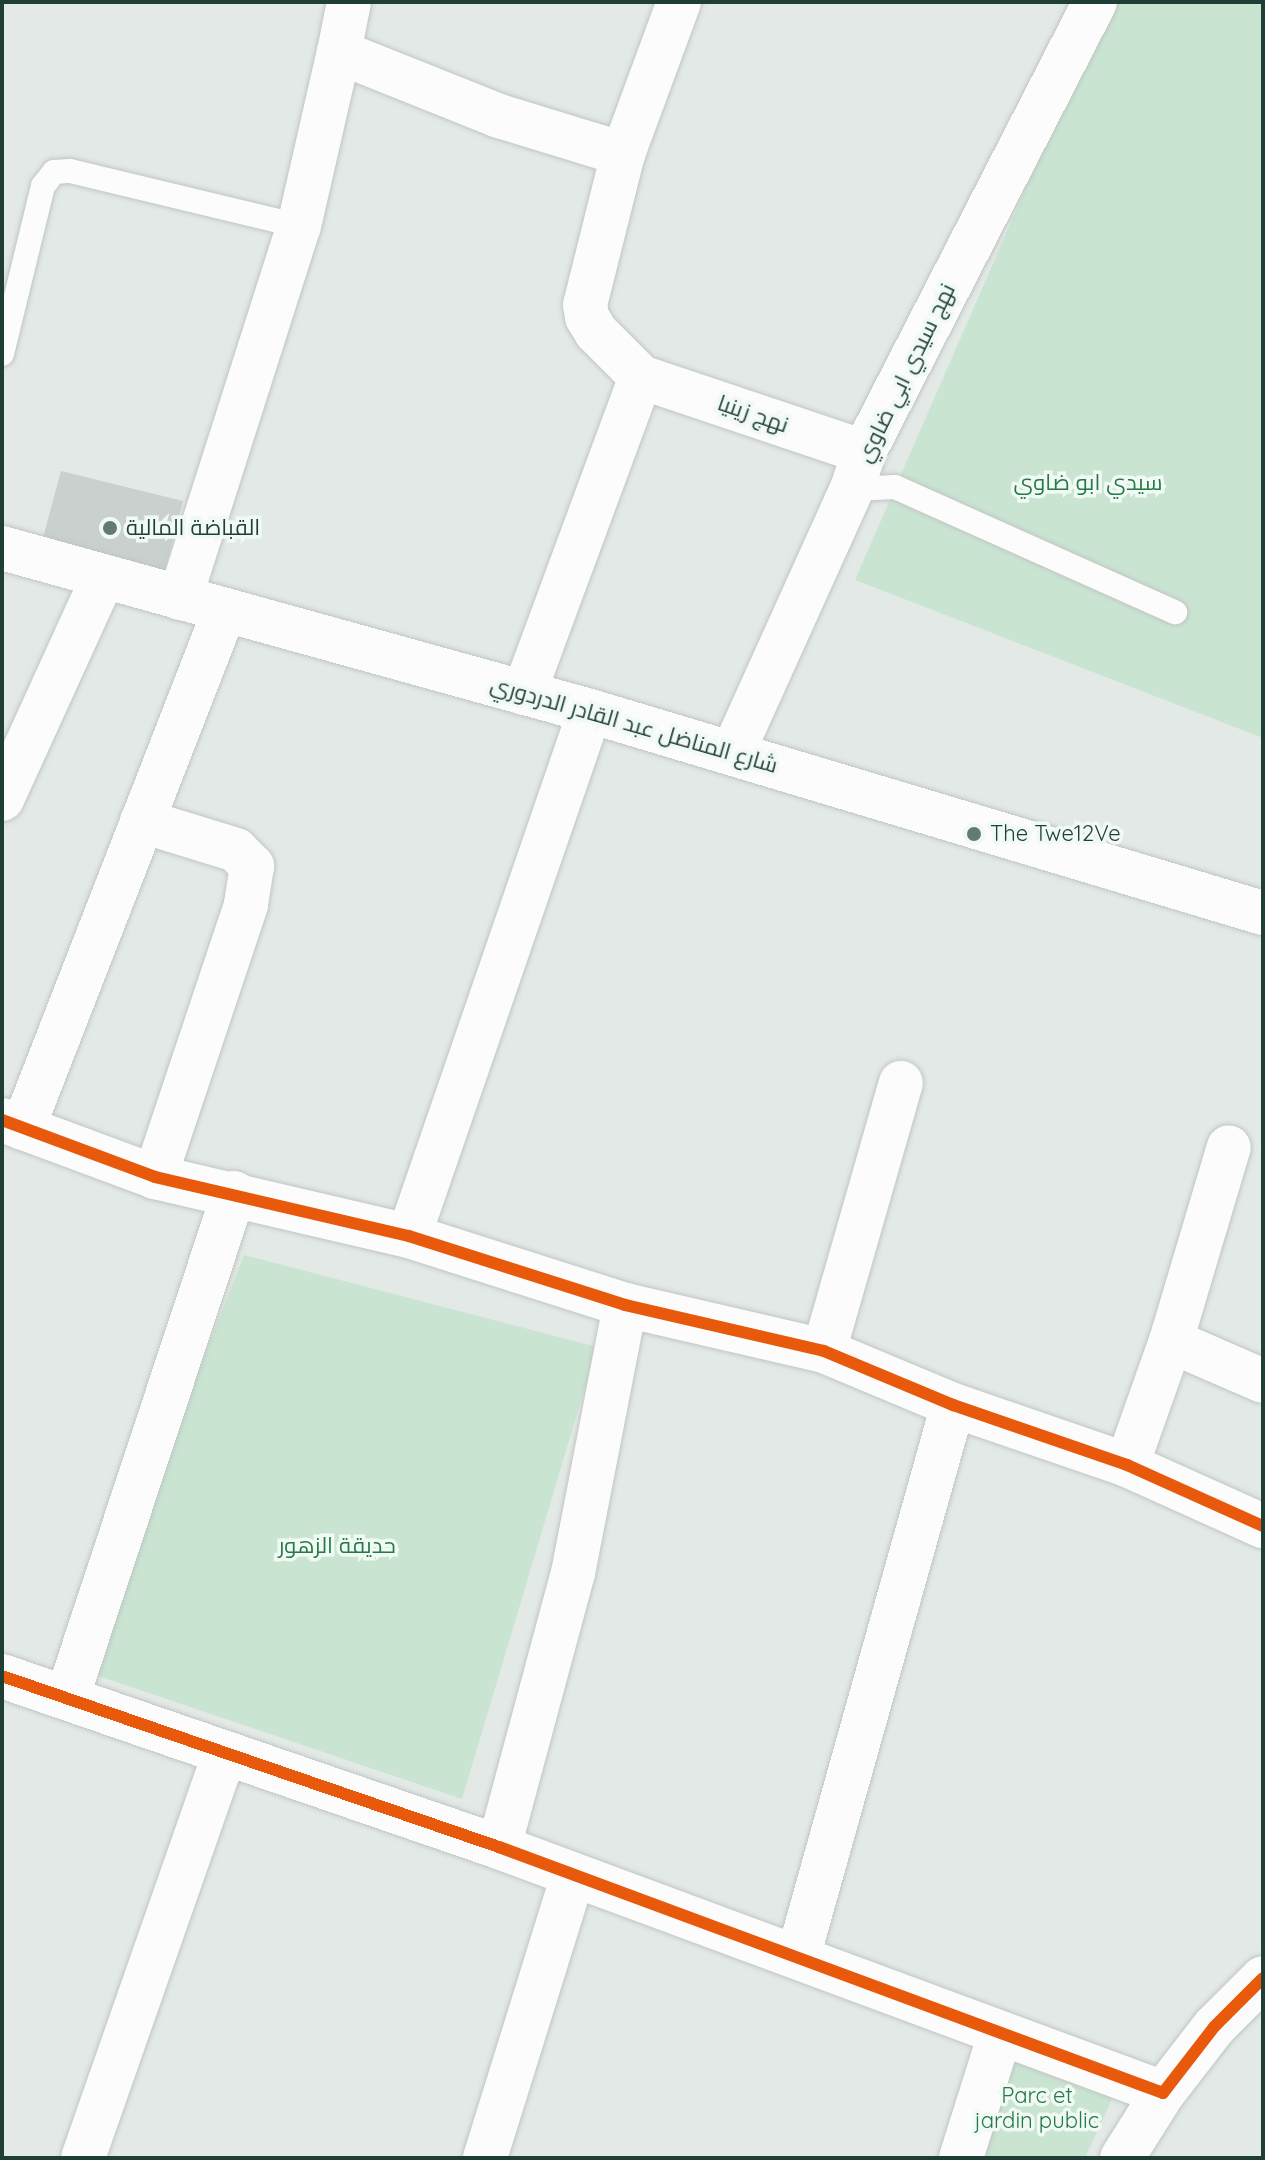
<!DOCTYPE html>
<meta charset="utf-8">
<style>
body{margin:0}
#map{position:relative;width:1265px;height:2160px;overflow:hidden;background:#e3e9e6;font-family:Quicksand,Cairo,sans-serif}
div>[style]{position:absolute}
.green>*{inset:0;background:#cae4d2}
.building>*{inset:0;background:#cad0ce}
.roads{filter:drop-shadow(0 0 2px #c0c6c3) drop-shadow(0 0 2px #c0c6c3)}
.lane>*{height:24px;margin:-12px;padding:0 12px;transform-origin:12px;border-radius:12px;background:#fbfcfb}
.street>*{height:44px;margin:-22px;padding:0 22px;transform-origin:22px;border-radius:22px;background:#fbfcfb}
.secondary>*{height:44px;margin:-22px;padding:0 22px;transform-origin:22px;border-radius:22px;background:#fbfcfb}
.cycleway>*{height:12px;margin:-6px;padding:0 6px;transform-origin:6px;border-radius:6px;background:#e8590c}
.dots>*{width:22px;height:22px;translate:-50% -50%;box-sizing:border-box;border:4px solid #f1f9f5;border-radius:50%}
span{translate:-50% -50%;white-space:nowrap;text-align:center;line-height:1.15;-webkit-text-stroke:7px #f1f9f5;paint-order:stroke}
.street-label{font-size:22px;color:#1f3f36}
.park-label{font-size:22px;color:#257a47}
.poi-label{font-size:22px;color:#1f3f36}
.left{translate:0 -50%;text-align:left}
.frame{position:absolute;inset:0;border:4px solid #1f3f36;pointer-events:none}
</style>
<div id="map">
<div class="green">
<div style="clip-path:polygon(1107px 2px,1263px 2px,1263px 738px,855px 580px)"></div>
<div style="clip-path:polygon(244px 1255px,597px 1347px,462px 1799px,81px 1670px)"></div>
<div style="clip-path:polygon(1005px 2042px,1119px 2084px,1085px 2158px,969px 2158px)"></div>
</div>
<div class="building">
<div style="clip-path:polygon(61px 471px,183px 501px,161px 585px,38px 556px)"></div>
</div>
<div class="roads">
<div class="lane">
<div style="left:2px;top:354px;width:173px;rotate:-76.3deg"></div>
<div style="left:43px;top:186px;width:18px;rotate:-52deg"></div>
<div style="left:54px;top:172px;width:16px;rotate:-4deg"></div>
<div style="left:70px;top:171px;width:236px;rotate:13.5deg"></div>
<div style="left:852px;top:489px;width:43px;rotate:-2.7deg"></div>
<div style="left:895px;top:487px;width:307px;rotate:24.1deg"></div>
</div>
<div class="street">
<div style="left:339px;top:52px;width:51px;rotate:-78.7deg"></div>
<div style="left:641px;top:377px;width:235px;rotate:18.6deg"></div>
<div style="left:180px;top:598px;width:391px;rotate:-72.3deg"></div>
<div style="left:299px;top:226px;width:179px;rotate:-77.1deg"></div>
<div style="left:339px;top:52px;width:172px;rotate:21.8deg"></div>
<div style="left:499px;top:116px;width:130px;rotate:17deg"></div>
<div style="left:524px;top:693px;width:337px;rotate:-69.7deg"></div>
<div style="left:641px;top:377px;width:64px;rotate:-135deg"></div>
<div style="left:596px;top:332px;width:17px;rotate:-121deg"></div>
<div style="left:587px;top:317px;width:12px;rotate:-99deg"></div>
<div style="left:585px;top:305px;width:156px;rotate:-75.9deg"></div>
<div style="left:623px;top:154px;width:162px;rotate:-69.8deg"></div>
<div style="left:733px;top:752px;width:289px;rotate:-65.7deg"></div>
<div style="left:852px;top:489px;width:39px;rotate:-72deg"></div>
<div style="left:864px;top:452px;width:506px;rotate:-62.83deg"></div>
<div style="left:2px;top:799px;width:244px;rotate:-65.5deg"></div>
<div style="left:142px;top:821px;width:98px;rotate:17.1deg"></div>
<div style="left:236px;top:850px;width:23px;rotate:45deg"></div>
<div style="left:252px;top:866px;width:39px;rotate:99deg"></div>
<div style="left:246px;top:905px;width:287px;rotate:108.5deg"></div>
<div style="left:2px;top:1120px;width:163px;rotate:20.4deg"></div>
<div style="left:155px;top:1177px;width:261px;rotate:13.1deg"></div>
<div style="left:409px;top:1236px;width:227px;rotate:17.7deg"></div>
<div style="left:625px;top:1305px;width:204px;rotate:13deg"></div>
<div style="left:824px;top:1351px;width:140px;rotate:22.7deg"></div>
<div style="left:953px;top:1405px;width:184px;rotate:19deg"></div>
<div style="left:1127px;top:1465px;width:149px;rotate:24.2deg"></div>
<div style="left:23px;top:1128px;width:554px;rotate:-68.72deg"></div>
<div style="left:409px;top:1236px;width:555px;rotate:-70.98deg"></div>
<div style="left:1171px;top:1341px;width:100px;rotate:23.5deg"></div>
<div style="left:824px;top:1351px;width:279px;rotate:-74deg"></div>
<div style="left:1127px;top:1465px;width:132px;rotate:-70.5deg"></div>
<div style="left:1171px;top:1341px;width:202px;rotate:-73.4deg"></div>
<div style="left:2px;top:1676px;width:526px;rotate:18.99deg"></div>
<div style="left:499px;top:1847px;width:708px;rotate:20.33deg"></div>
<div style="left:1163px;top:2093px;width:83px;rotate:-52.3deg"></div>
<div style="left:1214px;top:2027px;width:69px;rotate:-45deg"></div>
<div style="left:67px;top:1698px;width:532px;rotate:-71.7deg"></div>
<div style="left:499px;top:1847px;width:284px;rotate:-74.9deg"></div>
<div style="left:573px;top:1573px;width:273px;rotate:-79deg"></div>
<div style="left:798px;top:1957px;width:573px;rotate:-74.32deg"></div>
<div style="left:83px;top:2158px;width:427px;rotate:-70.7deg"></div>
<div style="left:485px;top:2158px;width:295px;rotate:-72.7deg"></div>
<div style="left:961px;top:2158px;width:130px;rotate:-72.5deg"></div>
<div style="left:1122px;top:2158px;width:77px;rotate:-57.8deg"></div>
</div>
<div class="secondary">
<div style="left:2px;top:548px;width:610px;rotate:15.49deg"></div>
<div style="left:590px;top:711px;width:703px;rotate:16.71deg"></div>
</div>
</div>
<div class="cycleway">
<div style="left:2px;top:1120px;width:163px;rotate:20.4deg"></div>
<div style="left:155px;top:1177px;width:261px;rotate:13.1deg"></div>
<div style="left:409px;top:1236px;width:227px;rotate:17.7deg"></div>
<div style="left:625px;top:1305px;width:204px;rotate:13deg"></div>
<div style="left:824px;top:1351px;width:140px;rotate:22.7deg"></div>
<div style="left:953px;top:1405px;width:184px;rotate:19deg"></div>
<div style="left:1127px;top:1465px;width:149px;rotate:24.2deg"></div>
<div style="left:2px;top:1676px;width:526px;rotate:18.99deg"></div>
<div style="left:499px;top:1847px;width:708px;rotate:20.33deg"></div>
<div style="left:1163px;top:2093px;width:83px;rotate:-52.3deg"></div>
<div style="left:1214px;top:2027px;width:69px;rotate:-45deg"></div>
</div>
<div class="dots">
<div style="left:110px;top:528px;background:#647a74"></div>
<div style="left:974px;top:834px;background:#647a74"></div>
</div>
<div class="street-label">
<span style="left:906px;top:373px;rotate:-64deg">نهج سيدي ابي ضاوي</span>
<span style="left:753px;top:414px;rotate:19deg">نهج زينيا</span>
<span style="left:634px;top:725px;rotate:16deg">شارع المناضل عبد القادر الدردوري</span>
</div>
<div class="park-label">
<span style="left:1088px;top:483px">سيدي ابو ضاوي</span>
<span style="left:337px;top:1546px">حديقة الزهور</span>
<span style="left:1037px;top:2108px">Parc et<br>jardin public</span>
</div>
<div class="poi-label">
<span class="left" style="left:126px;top:528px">القباضة المالية</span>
<span class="left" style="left:990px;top:834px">The Twe12Ve</span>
</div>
<div class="frame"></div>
</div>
